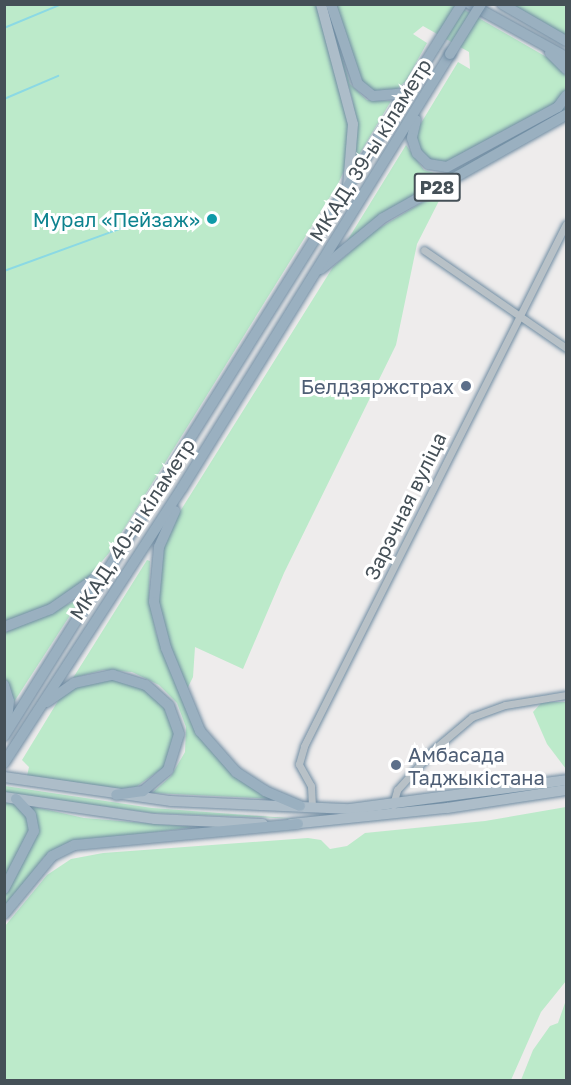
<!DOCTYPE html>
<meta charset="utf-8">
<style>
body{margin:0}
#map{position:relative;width:571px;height:1085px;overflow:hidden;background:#eeecec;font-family:"Golos Text",sans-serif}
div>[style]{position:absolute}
.green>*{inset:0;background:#bceaca}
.stream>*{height:2px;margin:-1px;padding:0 1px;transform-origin:1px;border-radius:1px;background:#8bd9e4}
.roads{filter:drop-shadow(0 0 2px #718da3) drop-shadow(0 0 2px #718da3)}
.minor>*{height:7px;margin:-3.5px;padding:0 3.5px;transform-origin:3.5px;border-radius:3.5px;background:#b8c1c7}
.primary>*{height:10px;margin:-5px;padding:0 5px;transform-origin:5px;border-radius:5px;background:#adbdc9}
.trunk>*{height:10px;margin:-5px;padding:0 5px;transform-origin:5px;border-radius:5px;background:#9ab0c0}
.bridges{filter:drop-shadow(0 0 2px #718da3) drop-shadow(0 0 2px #718da3)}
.trunk-bridge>*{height:10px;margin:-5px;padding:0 5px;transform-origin:5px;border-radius:5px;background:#9ab0c0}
.dots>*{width:16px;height:16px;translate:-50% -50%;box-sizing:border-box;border:3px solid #fff;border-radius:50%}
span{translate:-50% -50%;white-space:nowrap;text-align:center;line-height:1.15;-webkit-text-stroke:6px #fff;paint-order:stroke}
.shield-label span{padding:2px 4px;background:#fff;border:2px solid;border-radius:4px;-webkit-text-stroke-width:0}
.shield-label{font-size:18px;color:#455057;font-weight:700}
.street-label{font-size:20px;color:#455057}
.culture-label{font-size:20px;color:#0d838f}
.right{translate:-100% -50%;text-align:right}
.service-label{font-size:20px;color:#4e5e75}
.left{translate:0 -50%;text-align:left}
.frame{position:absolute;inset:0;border:6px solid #455057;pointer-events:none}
</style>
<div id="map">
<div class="green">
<div style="clip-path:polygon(4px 5px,318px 5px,350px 126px,348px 162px,338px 184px,109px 553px,83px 584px,57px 602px,4px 622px)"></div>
<div style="clip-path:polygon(326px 5px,350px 84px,367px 100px,391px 101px,356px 160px,353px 102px)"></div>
<div style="clip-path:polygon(336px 5px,456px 5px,550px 59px,565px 75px,566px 89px,559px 101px,457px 164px,424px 160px,415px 133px,458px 62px,470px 69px,469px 52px,423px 26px,413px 34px,427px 43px,406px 81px,395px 91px,375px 92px,360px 82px)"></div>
<div style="clip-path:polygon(511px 5px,566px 5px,566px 37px)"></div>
<div style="clip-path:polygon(566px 107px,566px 112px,347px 241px,406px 145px,424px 170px,438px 174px,454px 172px)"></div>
<div style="clip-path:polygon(445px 189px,417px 244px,396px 345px,284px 573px,243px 669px,195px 647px,193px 677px,187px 689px,164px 630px,159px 603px,159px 560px,174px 521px,333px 267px,374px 231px)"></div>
<div style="clip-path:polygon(147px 560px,150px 561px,149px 598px,156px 633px,199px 736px,232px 774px,276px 799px,152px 793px,171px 776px,185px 752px,186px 727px,177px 703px,159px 685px,132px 672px,103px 670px,73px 678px)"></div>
<div style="clip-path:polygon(75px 601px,78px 603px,12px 705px,5px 678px,4px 633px)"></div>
<div style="clip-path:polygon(116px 676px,159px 695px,176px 737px,163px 768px,136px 787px,121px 789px,27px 776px,29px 767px,22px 760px,61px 696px,69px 689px)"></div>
<div style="clip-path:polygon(542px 702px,566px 702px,566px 769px,547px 744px,533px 712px)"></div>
<div style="clip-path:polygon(5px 786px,152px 808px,301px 819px,152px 813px,20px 795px,5px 792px)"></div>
<div style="clip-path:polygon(5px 800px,23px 808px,30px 827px,4px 884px)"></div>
<div style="clip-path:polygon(31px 806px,84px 818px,194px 827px,65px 844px,44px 857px,5px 908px,4px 896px,37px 834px)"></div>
<div style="clip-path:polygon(566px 807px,566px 981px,541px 1012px,511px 1080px,5px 1080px,5px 926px,47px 875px,71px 859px,103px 853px,308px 838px,321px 840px,330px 849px,347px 846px,365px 833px,485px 821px)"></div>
<div style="clip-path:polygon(566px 1000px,566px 1080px,521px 1080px,533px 1050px,550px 1026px,558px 1023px)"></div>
</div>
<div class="stream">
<div style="left:4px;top:28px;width:63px;rotate:-22.5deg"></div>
<div style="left:4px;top:99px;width:59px;rotate:-23.1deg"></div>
<div style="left:4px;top:271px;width:137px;rotate:-20deg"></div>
</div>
<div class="roads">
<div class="minor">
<div style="left:424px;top:250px;width:173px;rotate:34.6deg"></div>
<div style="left:393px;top:805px;width:16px;rotate:-75deg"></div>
<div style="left:397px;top:790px;width:54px;rotate:-48deg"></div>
<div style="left:433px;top:750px;width:51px;rotate:-40.2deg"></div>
<div style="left:472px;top:717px;width:35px;rotate:-20deg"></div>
<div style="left:505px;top:705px;width:62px;rotate:-9.3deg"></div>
<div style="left:312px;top:806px;width:20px;rotate:-93deg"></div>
<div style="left:311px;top:786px;width:25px;rotate:-119deg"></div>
<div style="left:299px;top:764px;width:19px;rotate:-74deg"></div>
<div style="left:304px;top:746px;width:584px;rotate:-63.35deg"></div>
</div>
<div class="primary">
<div style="left:321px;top:4px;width:124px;rotate:75.1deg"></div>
<div style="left:353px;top:124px;width:62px;rotate:94.6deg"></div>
<div style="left:4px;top:777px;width:169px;rotate:8.2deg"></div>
<div style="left:171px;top:801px;width:179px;rotate:2.6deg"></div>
<div style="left:350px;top:809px;width:218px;rotate:-7.6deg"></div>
<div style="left:4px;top:797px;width:153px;rotate:8.3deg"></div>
<div style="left:155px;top:819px;width:108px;rotate:2.7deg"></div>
<div style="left:291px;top:824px;width:157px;rotate:-5.9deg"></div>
<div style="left:447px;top:808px;width:120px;rotate:-8.6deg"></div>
</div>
<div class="trunk">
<div style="left:331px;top:4px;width:84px;rotate:71.4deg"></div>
<div style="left:358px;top:84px;width:19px;rotate:39deg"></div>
<div style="left:373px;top:96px;width:32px;rotate:-5deg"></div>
<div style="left:470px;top:4px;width:110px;rotate:28.9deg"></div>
<div style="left:502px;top:4px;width:74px;rotate:30deg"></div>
<div style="left:550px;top:53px;width:23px;rotate:45deg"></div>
<div style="left:416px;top:120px;width:18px;rotate:103deg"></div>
<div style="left:412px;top:138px;width:16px;rotate:72deg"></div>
<div style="left:417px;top:153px;width:16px;rotate:45deg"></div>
<div style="left:428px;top:164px;width:19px;rotate:9deg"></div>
<div style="left:447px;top:167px;width:126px;rotate:-28.4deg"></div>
<div style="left:558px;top:107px;width:14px;rotate:-54deg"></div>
<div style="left:321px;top:269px;width:80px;rotate:-39.4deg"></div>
<div style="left:383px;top:218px;width:210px;rotate:-29.4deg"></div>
<div style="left:175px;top:511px;width:39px;rotate:114deg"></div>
<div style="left:159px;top:547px;width:55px;rotate:95.2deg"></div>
<div style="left:154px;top:602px;width:48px;rotate:75.4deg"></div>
<div style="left:166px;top:648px;width:90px;rotate:67.7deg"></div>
<div style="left:200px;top:731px;width:55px;rotate:48.7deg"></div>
<div style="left:236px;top:772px;width:35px;rotate:33deg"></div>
<div style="left:265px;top:791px;width:38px;rotate:23deg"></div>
<div style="left:4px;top:627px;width:50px;rotate:-21deg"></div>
<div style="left:51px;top:609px;width:63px;rotate:-34.7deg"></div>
<div style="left:4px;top:685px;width:17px;rotate:73deg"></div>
<div style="left:9px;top:701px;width:28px;rotate:96deg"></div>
<div style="left:47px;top:702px;width:33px;rotate:-35deg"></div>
<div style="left:74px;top:683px;width:40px;rotate:-12deg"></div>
<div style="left:113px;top:675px;width:34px;rotate:17deg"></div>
<div style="left:146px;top:685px;width:31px;rotate:42deg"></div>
<div style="left:169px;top:706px;width:30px;rotate:70deg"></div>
<div style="left:179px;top:734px;width:38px;rotate:107deg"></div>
<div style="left:168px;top:770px;width:33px;rotate:140deg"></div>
<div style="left:143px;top:791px;width:27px;rotate:172deg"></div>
<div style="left:4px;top:736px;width:863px;rotate:-57.97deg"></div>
<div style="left:4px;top:763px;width:328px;rotate:-57.1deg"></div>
<div style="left:182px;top:488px;width:510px;rotate:-58.3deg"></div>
<div style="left:4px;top:889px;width:65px;rotate:-62.7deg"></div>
<div style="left:34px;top:831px;width:16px;rotate:-101deg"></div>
<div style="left:31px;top:815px;width:22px;rotate:-133deg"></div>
<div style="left:4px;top:914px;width:75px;rotate:-50.4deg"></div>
<div style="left:52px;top:856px;width:25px;rotate:-26deg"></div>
<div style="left:75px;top:845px;width:224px;rotate:-5.4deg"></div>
</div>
</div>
<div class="bridges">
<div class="trunk-bridge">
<div style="left:450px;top:54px;width:59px;rotate:-58.2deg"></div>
</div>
</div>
<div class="dots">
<div style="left:212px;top:219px;background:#0f9aa8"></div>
<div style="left:466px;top:386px;background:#5c6f8a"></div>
<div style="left:396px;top:765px;background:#5c6f8a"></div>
</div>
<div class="shield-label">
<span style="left:437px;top:187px">Р28</span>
</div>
<div class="street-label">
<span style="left:370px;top:150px;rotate:-58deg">МКАД, 39-ы кіламетр</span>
<span style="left:405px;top:506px;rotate:-64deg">Зарэчная вуліца</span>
<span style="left:132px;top:529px;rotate:-57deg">МКАД, 40-ы кіламетр</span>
</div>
<div class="culture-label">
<span class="right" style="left:200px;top:219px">Мурал «Пейзаж»</span>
</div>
<div class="service-label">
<span class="right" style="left:454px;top:386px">Белдзяржстрах</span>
<span class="left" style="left:408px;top:766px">Амбасада<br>Таджыкістана</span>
</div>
<div class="frame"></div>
</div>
